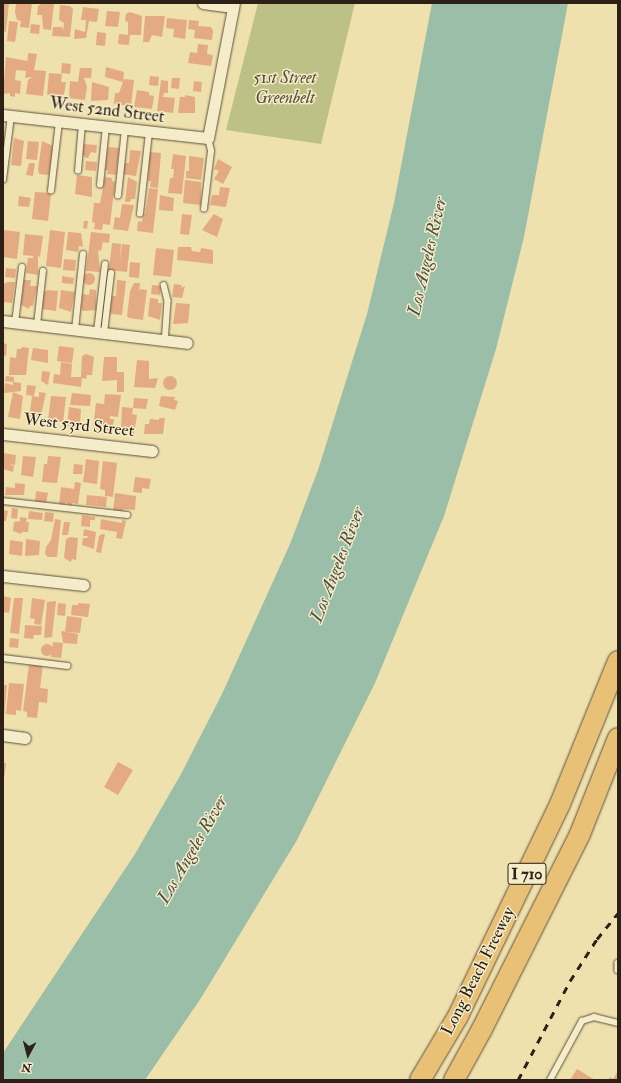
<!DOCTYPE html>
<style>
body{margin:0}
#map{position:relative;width:621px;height:1083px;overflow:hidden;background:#efe1ad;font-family:"IM FELL Double Pica",serif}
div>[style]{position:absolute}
.green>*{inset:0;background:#bec186}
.water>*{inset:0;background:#9abea8}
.building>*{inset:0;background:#e4aa81}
.round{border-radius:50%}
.roads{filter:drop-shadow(0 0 1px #5d503c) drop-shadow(0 0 1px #5d503c)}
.service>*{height:5.5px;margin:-2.75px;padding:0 2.75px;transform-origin:2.75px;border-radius:2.75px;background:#f5ecca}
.minor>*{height:11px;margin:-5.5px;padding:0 5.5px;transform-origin:5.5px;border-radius:5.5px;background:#f5ecca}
.motorway>*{height:20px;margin:-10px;padding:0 10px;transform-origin:10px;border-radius:10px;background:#e8c076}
.rail>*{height:3px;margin-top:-1.5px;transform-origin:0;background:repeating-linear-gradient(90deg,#2c2017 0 7px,transparent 0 14px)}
span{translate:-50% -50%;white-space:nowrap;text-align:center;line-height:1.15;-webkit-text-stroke:3px #f5ecca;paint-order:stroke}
.shield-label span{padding:1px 3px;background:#f5ecca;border:1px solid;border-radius:3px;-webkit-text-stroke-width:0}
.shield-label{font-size:16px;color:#2c2017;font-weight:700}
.park-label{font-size:17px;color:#585038;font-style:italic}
.street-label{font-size:17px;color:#2c2017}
.water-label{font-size:18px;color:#4d4f42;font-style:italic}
.frame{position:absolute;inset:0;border:4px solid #2c2017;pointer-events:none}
.north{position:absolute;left:8px;top:1035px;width:40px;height:40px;-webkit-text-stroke:3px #f5ecca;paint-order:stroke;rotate:187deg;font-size:11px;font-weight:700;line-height:16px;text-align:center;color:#2c2017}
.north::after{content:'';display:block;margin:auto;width:14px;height:18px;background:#2c2017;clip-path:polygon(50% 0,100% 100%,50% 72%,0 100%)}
</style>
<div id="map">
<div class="green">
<div style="clip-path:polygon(258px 3px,355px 3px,321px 144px,226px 130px)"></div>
</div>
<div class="water">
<div style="clip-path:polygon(432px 3px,568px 3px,524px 237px,496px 349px,444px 516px,375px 683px,297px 840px,201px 998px,145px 1080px,3px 1080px,3px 1053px,135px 854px,181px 774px,222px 694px,290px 544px,318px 470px,367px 314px,394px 203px)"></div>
</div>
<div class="building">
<div style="clip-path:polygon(3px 3px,9px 3px,6px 32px,3px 31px)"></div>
<div style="clip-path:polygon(16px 3px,32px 3px,29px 28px,20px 27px,21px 21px,17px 20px,15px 12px)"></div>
<div style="clip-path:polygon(42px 3px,54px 4px,51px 30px,43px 29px,42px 15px,37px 15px,38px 6px)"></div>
<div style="clip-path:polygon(60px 5px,70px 6px,73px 9px,70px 37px,52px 36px,53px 27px,62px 27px,63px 31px,64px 23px,59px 20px)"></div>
<div style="clip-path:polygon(83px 7px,99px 9px,97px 22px,89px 21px,86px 38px,74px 39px,75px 29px,85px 32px,86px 20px,81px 20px)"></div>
<div style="clip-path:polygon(107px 11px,120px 12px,118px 27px,105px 26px)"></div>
<div style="clip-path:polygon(130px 12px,142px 16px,141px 35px,130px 35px,129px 45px,118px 44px,119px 34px,128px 35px,128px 22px,125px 21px,126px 14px)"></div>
<div style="clip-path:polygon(145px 16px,165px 16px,162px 37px,152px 35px,149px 42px,143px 42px)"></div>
<div style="clip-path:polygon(167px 18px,187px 20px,185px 39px,173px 37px,174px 29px,166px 28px)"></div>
<div style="clip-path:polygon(189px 20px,199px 21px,198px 26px,211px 27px,213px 31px,212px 40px,194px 38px,195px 30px,188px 29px)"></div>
<div style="clip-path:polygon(9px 21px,18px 22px,15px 42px,7px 41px)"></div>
<div style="clip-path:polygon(31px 24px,40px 25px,39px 34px,30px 33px)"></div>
<div style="clip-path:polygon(97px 32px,106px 33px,105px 46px,96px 45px)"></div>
<div style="clip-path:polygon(198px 44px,208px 45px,207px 54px,213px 55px,211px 66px,188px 63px,190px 52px,197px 53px)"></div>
<div style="clip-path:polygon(28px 53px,37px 54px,34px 70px,46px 71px,43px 96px,26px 94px,28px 80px,32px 77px,25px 78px,26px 71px,16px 70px,15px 80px,21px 81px,20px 94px,15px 93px,15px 97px,10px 96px,10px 93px,3px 94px,6px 57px,27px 61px,27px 65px)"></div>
<div style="clip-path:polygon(62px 63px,71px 64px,70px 74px,61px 73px)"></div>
<div style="clip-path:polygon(106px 67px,124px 72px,123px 82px,105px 77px)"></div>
<div style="clip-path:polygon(80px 68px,92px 68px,91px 78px,84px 78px,87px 87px,85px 100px,69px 98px,70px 81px,78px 82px)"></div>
<div style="clip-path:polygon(49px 73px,62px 74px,61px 82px,66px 82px,64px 95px,47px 95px)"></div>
<div style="clip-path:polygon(150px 76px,159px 77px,158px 86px,149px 85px)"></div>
<div style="clip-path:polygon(172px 78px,180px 78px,179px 89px,171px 88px)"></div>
<div style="clip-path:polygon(124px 79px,134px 80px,131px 106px,114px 104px,115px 93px,119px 93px)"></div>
<div style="clip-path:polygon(161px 80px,168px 81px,168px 93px,164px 93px,163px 97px,175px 98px,173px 113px,157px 111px)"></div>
<div style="clip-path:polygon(194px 81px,202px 82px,201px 92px,193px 91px)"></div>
<div style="clip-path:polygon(92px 82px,109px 87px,108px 100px,91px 101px)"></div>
<div style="clip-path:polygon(137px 90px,149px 92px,149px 95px,154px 96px,152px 109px,134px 107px)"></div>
<div style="clip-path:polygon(185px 95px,195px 97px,195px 113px,178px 113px,180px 97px,185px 97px)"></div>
<div style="clip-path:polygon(14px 138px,24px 141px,21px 166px,11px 165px)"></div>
<div style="clip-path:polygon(28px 141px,39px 142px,37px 160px,26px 159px)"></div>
<div style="clip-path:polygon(42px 141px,53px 146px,49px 175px,39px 174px,38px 169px)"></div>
<div style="clip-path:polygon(82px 144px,97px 145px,96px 153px,91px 152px,88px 158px,84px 157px,84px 155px,81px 154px)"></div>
<div style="clip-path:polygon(108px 147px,119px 148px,116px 175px,107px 174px,108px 170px,105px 170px)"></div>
<div style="clip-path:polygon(130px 150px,141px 151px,136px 176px,121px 174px,122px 163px,129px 163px)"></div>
<div style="clip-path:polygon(149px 152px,161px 153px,158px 188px,150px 187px,151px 181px,148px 181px)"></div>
<div style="clip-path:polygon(173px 154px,186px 156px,182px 194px,168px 193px,170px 178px,173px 178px,174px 169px,171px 169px)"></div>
<div style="clip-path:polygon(189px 156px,204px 158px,201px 180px,186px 178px,186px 171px,189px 171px)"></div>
<div style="clip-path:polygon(218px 159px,232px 167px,223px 184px,214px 179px,219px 171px,214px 169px)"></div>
<div style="clip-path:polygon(86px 161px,97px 162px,96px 171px,85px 170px)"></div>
<div style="clip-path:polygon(29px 163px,35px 163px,33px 176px,26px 175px)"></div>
<div style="clip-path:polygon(77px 175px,92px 177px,92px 197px,75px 194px)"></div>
<div style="clip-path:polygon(105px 177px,112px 178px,112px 181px,115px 182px,110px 225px,103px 224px,102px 230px,94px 229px,95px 223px,92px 222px,94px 203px,100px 203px)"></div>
<div style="clip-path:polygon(128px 177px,137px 182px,135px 199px,131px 199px,130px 202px,125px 202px)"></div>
<div style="clip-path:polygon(185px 180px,201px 182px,201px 205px,183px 203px)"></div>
<div style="clip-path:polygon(220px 187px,230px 188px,226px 207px,210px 205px,212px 195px,219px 195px)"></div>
<div style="clip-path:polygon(149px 188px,158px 189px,153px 233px,137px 231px,138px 221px,142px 222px,143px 214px,145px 214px)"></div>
<div style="clip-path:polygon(35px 192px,51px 193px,48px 221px,32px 219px)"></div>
<div style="clip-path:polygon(160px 195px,174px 198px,173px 211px,159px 210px)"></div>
<div style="clip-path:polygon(19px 196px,31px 198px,29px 207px,18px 206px)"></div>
<div style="clip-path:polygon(122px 204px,134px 205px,128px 231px,113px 229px,115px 217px,120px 218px)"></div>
<div style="clip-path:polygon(182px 214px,192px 215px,189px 235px,180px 234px)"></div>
<div style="clip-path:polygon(214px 214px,223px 219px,217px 237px,202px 230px)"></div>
<div style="clip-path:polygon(84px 221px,88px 221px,87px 229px,83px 228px)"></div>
<div style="clip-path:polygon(3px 230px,20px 232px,17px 259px,3px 257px)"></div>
<div style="clip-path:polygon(50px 230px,65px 232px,61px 268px,46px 266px)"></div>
<div style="clip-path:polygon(68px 232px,81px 233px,83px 247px,79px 246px,78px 252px,66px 250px)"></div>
<div style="clip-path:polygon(91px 232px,110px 234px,109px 243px,103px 242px,101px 251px,98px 250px,100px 272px,86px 271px)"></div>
<div style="clip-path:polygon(25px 234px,43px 236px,40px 257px,38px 256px,38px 275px,26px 273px,28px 258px,33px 258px,33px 256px,23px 255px)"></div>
<div style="clip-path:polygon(112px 243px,121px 244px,120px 261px,122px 244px,130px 245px,127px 272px,109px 270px)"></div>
<div style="clip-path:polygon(178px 247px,191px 247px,192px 251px,200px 252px,201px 248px,213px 250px,213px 264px,177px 260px)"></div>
<div style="clip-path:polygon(156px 248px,174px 250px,171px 277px,153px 275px)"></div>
<div style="clip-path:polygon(64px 259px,76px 260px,75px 271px,63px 270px)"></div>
<div style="clip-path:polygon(130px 262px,140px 263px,139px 278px,129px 277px)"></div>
<div style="clip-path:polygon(6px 268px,16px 269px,15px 278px,5px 277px)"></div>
<div class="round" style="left:83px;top:273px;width:12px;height:12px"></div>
<div style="clip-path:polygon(62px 276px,74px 278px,73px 284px,62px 283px)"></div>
<div style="clip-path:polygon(24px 280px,31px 280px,30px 286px,37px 286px,33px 306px,30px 306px,29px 309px,21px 305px)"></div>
<div style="clip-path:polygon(117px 280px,126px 281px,122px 315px,111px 314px,110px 311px,112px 296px,116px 296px)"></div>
<div style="clip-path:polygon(8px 282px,15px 282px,12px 303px,3px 302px,3px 284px)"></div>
<div style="clip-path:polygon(134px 283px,140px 283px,139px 292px,140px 289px,147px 290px,143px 320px,129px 318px,127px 316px,130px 291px)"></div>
<div style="clip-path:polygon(174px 284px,182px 285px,181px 288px,185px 286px,182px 298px,172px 297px)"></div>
<div style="clip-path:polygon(152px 285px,161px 286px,160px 295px,151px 294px)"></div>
<div style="clip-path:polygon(90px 289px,96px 290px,96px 310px,83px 311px,81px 308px,83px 294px,89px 295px)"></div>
<div style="clip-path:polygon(48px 290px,58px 291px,56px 311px,42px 309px,44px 292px)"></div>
<div style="clip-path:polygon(61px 290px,75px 292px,71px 312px,59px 308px)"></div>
<div style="clip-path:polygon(150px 298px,158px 299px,158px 303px,162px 303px,160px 320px,148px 316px)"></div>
<div style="clip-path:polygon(176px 303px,190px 304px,188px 323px,173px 324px)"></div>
<div style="clip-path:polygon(3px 343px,7px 344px,6px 356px,3px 355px)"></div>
<div style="clip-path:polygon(59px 346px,74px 348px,72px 363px,57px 361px)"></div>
<div style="clip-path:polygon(22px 347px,29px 348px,26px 375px,9px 375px,10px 357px,16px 358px,17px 349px,21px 349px)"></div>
<div style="clip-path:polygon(33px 348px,48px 350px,48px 363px,31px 360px)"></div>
<div style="clip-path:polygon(86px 354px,94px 357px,92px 375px,87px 375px,86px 379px,82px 378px,81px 387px,53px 383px,54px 374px,60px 375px,61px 362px,72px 364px,71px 377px,81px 377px,82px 356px)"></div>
<div style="clip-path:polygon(104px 357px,117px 357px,117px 372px,124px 372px,124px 392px,117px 392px,117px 380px,102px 381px)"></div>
<div style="clip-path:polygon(137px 360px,149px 361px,149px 379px,158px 378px,155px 388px,134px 387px)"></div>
<div style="clip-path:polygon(42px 371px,50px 372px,48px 385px,41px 381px)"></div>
<div class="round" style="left:163px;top:376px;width:14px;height:14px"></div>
<div style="clip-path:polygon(6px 376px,14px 377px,14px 382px,5px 381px)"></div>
<div style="clip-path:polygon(13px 382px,21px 383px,21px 391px,4px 393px,5px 383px,13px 385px)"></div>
<div style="clip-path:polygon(27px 385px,36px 386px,34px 396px,26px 395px)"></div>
<div style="clip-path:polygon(13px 392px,23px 396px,20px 419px,8px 417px)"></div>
<div style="clip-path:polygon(39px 392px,46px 393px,40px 419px,29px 419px,32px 396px,39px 397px)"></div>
<div style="clip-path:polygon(72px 393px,91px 395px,90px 406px,70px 405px)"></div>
<div style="clip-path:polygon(105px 394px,121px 395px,118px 417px,110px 416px,110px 419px,114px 419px,112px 431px,93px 429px,96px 403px,104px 404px)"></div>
<div style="clip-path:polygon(51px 396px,66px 397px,63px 422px,48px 420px)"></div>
<div style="clip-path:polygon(161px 396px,175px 397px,174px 400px,178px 401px,175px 410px,159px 406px)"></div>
<div style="clip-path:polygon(134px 398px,148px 399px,146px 409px,133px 408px)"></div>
<div style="clip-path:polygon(69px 407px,81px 409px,80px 425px,76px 424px,76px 427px,67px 426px)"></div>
<div style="clip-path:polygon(122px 407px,133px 408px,132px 414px,137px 415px,134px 434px,121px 429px)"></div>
<div style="clip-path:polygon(159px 418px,165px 418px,163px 434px,144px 434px,145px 424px,149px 424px,150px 419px,159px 420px)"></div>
<div style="clip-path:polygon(3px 453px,16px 455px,15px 465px,10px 464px,14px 466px,13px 472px,3px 469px)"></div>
<div style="clip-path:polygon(23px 456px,36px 457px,33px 477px,21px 475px)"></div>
<div style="clip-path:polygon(48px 456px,61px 457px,57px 483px,42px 482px,44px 464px,47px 464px)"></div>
<div style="clip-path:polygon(86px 459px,99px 461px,97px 484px,83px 482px)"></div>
<div style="clip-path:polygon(103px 461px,117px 463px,113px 497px,105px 496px,105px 490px,100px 489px)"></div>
<div style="clip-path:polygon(74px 464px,83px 465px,82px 474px,73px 474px)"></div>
<div style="clip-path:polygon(135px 477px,151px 479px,149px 489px,142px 488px,142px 493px,133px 492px)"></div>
<div style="clip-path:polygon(75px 482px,81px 483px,78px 504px,72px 503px,72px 507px,65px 502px,65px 506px,59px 505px,61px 487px,74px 489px)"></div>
<div style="clip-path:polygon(15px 483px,25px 484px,24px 495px,5px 495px,6px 487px,15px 488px)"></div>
<div style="clip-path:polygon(36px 491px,48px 493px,46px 504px,35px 503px)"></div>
<div style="clip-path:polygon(115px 493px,136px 496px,135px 510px,123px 509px,123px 513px,113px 512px)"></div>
<div style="clip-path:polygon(87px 495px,97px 496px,96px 506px,86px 505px)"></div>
<div style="clip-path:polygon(97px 496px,107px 497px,106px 507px,96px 506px)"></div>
<div style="clip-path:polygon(12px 508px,18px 509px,17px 519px,11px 518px)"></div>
<div style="clip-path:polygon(3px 510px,8px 511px,6px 521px,3px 521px)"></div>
<div style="clip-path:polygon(29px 511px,43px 513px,42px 520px,28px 519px)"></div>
<div style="clip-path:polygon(45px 512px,54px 513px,53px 522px,44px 521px)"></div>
<div style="clip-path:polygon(82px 515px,95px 517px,95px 520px,90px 520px,90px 527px,81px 526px)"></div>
<div style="clip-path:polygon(20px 517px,27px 518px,26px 522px,29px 522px,28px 532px,22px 532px,21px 534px,13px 531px,14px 522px,20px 521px)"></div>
<div style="clip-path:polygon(55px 519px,61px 520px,57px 557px,48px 557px,45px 554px,46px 547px,51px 540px)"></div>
<div style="clip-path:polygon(101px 519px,122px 523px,122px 520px,126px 521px,122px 539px,116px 538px,117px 532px,100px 529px)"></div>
<div style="clip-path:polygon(64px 522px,70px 522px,68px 535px,62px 535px)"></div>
<div style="clip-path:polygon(84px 529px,96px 532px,94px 549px,82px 545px,83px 538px,87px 538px,88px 536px,83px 536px)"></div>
<div style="clip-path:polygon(102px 534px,105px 534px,101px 553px,96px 552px,99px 536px)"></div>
<div style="clip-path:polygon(70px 537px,78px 538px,76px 560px,72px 559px,71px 562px,64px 558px,66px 539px)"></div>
<div style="clip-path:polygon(26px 539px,40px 541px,39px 555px,25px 556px)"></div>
<div style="clip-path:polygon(10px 540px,23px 542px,22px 556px,9px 554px)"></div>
<div style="clip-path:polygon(3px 596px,11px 598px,9px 613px,3px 612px)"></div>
<div style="clip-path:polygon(14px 598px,23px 598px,19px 634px,10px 633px)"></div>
<div style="clip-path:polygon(32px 598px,45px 600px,41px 625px,34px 624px,35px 619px,30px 618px)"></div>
<div style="clip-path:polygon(56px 601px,52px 637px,44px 638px,47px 602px)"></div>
<div style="clip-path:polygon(58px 603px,66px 604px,65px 616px,57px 615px)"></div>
<div style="clip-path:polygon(78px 603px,90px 604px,88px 617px,71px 615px,72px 605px,78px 605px)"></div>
<div style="clip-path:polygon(67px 616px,82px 618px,80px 633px,65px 632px)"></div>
<div style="clip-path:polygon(25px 625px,42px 626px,41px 635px,34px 635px,33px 639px,24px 638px)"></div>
<div style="clip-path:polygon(61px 631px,78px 634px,77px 644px,63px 643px)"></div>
<div style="clip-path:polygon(10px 638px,19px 639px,18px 648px,9px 647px)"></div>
<div style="clip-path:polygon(53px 642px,63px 643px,61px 658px,51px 657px)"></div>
<div class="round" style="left:41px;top:644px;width:12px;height:12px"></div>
<div style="clip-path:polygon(29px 664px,43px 665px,40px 688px,48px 689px,47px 703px,39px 702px,37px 718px,27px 717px,27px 712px,23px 711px)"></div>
<div style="clip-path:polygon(9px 683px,24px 684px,21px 711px,16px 710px,16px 715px,6px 714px)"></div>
<div style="clip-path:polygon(3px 685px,7px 685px,4px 718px,3px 718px)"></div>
<div style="clip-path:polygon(118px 762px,133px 770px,118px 795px,104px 787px)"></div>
<div style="clip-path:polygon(3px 763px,6px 763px,4px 779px,3px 779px)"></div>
<div style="clip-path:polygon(577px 1069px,595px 1080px,570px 1080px)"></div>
<div style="clip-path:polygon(618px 1071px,618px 1080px,608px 1080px,610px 1077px,613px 1079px)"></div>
</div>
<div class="roads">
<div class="service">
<div style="left:78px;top:171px;width:47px;rotate:-85.1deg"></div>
<div style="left:3px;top:180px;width:64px;rotate:-82.9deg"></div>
<div style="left:100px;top:185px;width:58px;rotate:-84.1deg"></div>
<div style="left:51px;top:191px;width:69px;rotate:-83.4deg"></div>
<div style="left:118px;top:196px;width:67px;rotate:-84deg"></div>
<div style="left:204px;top:209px;width:58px;rotate:-83.1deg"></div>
<div style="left:211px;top:151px;width:13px;rotate:-103deg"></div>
<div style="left:140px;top:214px;width:82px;rotate:-83.7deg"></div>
<div style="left:164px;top:285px;width:16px;rotate:76deg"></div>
<div style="left:168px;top:301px;width:39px;rotate:94deg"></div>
<div style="left:15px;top:323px;width:56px;rotate:-82.9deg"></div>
<div style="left:37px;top:325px;width:54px;rotate:-83.7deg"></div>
<div style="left:75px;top:330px;width:76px;rotate:-84deg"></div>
<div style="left:97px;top:332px;width:68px;rotate:-83.3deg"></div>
<div style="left:104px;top:333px;width:60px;rotate:-83.3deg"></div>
<div style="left:3px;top:501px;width:125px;rotate:6.4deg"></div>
<div style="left:3px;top:658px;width:65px;rotate:7deg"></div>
<div style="left:618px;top:963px;width:7px;rotate:90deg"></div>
<div style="left:550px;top:1080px;width:67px;rotate:-61.5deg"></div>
<div style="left:582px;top:1021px;width:13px;rotate:-18deg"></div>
<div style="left:594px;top:1017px;width:25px;rotate:14deg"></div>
</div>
<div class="minor">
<div style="left:203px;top:3px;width:30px;rotate:8deg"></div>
<div style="left:3px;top:115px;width:206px;rotate:6.4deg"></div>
<div style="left:208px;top:138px;width:137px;rotate:-79.1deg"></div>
<div style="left:3px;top:321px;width:185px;rotate:6.8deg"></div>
<div style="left:3px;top:434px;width:150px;rotate:6.5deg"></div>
<div style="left:3px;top:576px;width:81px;rotate:6.4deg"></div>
<div style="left:3px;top:735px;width:22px;rotate:8deg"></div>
</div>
<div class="motorway">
<div style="left:420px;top:1080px;width:74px;rotate:-59.3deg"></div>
<div style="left:458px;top:1016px;width:235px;rotate:-64.3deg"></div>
<div style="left:560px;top:804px;width:154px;rotate:-67.9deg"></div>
<div style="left:454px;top:1080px;width:58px;rotate:-61.2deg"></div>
<div style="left:482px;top:1029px;width:218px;rotate:-63.3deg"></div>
<div style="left:580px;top:834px;width:103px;rotate:-68.4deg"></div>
</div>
</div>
<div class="rail">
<div style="left:518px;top:1080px;width:112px;rotate:-62.3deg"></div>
<div style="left:570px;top:981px;width:50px;rotate:-57.3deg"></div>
<div style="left:597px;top:939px;width:33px;rotate:-51deg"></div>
</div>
<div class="shield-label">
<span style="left:527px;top:874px">I 710</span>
</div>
<div class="park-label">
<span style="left:285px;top:88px">51st Street<br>Greenbelt</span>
</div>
<div class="street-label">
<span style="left:107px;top:110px;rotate:7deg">West 52nd Street</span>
<span style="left:79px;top:425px;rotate:6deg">West 53rd Street</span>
<span style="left:478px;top:971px;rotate:-63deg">Long Beach Freeway</span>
</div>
<div class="water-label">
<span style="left:428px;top:257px;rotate:-77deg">Los Angeles River</span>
<span style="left:338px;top:565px;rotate:-69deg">Los Angeles River</span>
<span style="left:193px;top:850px;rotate:-60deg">Los Angeles River</span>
</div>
<div class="frame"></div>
<div class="north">N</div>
</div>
